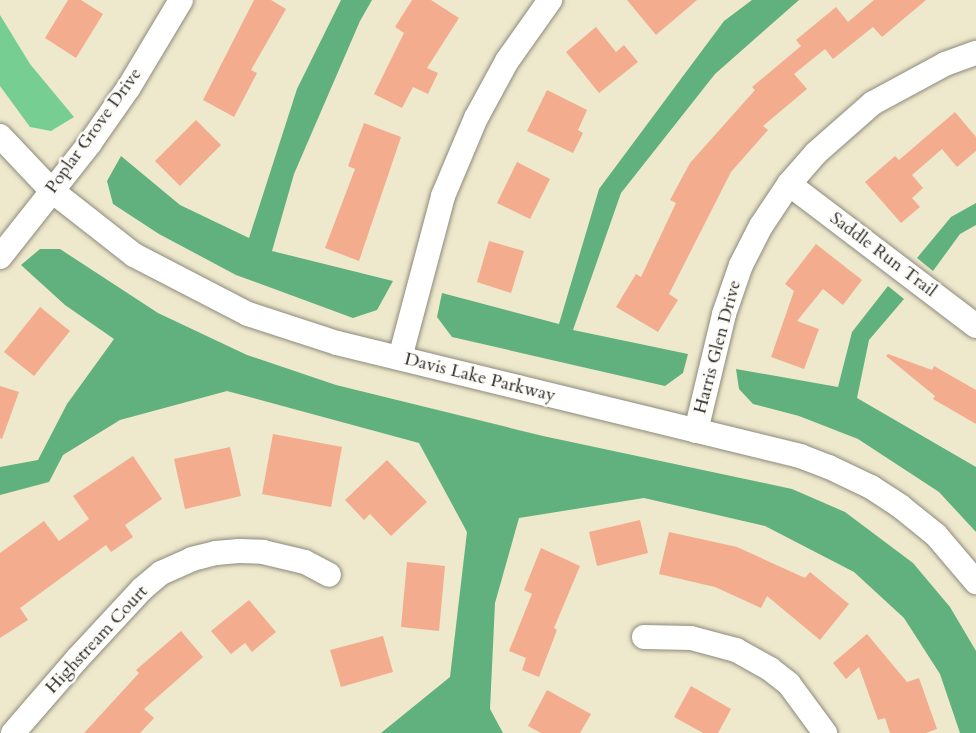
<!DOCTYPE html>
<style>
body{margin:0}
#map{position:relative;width:976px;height:733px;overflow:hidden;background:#eee8cc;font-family:Cardo,serif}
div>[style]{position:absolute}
.green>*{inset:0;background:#76ce93}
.forest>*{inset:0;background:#60b17d}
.building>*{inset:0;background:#f3ad8e}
.roads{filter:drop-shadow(0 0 2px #8c8a7c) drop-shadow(0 0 2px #8c8a7c)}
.minor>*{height:24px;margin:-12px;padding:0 12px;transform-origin:12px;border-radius:12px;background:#fff}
span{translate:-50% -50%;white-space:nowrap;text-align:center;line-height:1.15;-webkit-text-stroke:5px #fdfcf7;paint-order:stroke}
.street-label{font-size:18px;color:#2b2b2b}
</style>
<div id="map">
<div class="green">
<div style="clip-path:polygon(0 15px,30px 64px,74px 117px,51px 131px,30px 127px,0 86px)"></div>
</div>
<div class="forest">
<div style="clip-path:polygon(341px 0,372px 0,360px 21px,294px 174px,272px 251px,393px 281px,377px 310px,353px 318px,236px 275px,159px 234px,113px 204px,107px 181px,121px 156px,180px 205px,249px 238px,297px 89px)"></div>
<div style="clip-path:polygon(752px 0,799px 0,715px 74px,621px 193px,573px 330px,688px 354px,683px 373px,665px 386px,452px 337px,437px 317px,442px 293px,559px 324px,599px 189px,724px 21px)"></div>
<div style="clip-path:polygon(976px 203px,976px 225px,960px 234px,933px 271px,917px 258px,951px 217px)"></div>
<div style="clip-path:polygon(40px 249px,60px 249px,158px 313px,247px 355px,336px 385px,543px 436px,792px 489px,845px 512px,913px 563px,950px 607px,976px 651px,976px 733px,960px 733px,940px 674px,904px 618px,854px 572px,765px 526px,644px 498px,519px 518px,495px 603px,490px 709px,503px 733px,381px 733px,450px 677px,467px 532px,419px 443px,227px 391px,120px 420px,63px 455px,49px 482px,0 495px,0 467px,38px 460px,67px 404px,114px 339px,65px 305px,21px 265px)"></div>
<div style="clip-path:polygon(888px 286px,904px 299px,869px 340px,857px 398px,976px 467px,976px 532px,939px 492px,858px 439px,799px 416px,753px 404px,739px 389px,736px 369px,838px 387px,852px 332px)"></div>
</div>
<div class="building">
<div style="clip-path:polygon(68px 0,81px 0,103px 14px,76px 58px,45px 38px)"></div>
<div style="clip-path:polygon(254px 0,271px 0,286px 9px,251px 70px,257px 73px,234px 117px,203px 100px)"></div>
<div style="clip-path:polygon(412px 0,431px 0,459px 18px,427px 68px,438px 73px,428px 94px,413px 87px,402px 108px,374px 94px,404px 33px,395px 27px)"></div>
<div style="clip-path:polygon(627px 0,697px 0,656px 35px)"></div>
<div style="clip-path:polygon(874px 0,926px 0,882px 37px,873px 27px,833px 59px,825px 49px,794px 74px,807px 89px,763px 126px,768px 130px,731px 172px,669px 294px,678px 300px,658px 332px,616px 307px,636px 274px,641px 277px,676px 203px,670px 200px,690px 163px,755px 90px,752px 87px,801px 46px,796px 40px,836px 7px,848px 22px)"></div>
<div style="clip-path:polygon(596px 27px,616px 52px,624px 45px,638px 62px,599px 93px,566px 52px)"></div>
<div style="clip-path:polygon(547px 90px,587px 110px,578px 130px,583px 133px,573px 153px,527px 131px)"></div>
<div style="clip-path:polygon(955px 112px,976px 137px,976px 151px,957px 167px,942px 149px,912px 175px,923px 188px,912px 198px,920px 207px,901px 223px,865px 182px,895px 156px,899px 160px)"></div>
<div style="clip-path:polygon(196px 120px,221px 145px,180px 186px,155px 161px)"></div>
<div style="clip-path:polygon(364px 123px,401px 137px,359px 261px,325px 248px,355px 169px,348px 166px)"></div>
<div style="clip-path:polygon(517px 162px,550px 179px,530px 219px,497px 203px)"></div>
<div style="clip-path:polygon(489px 241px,524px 251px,511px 293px,477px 282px)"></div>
<div style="clip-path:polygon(816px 244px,862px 280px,843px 305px,823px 289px,797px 321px,819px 329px,804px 369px,771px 357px,794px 291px,785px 284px)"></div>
<div style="clip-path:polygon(40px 307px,70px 331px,34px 376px,4px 352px)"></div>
<div style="clip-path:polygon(888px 354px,932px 370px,934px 366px,976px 390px,976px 424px,933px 399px,935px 396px,886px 356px)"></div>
<div style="clip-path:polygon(0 386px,19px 392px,2px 439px,0 438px)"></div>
<div style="clip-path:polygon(273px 434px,342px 447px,331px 507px,262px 494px)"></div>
<div style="clip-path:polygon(230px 447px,241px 496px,185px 509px,174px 459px)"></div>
<div style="clip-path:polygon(133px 456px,162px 499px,125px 525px,133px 537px,111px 552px,106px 545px,20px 608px,28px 620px,0 638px,0 553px,44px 521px,59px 541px,89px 519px,73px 496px)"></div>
<div style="clip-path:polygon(387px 460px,427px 502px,391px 536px,370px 514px,364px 520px,345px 500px)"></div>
<div style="clip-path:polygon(640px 520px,648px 553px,597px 566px,589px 532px)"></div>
<div style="clip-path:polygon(669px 532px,737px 547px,805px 578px,810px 572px,849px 604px,820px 640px,767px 596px,761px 608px,715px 587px,659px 574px)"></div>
<div style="clip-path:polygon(541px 548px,580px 566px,554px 628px,557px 630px,539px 677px,522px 670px,526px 658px,509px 651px,532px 594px,524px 590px)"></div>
<div style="clip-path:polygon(407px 562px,445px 566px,439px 631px,401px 627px)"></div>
<div style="clip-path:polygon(249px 600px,276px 632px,252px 652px,245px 643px,231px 654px,211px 631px)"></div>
<div style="clip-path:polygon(181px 631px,203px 657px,144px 709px,154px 718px,140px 733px,84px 733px,139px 673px,136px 670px)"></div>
<div style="clip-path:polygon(867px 634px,907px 682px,919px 678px,937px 729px,926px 733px,890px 733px,885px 718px,878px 720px,859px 667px,846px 679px,833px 663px)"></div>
<div style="clip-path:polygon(383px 636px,393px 672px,341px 687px,330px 650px)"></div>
<div style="clip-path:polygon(691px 686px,731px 709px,718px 733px,703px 733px,674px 717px)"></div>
<div style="clip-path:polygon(547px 690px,591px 714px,580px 733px,541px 733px,528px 726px)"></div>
</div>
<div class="roads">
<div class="minor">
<div style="left:0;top:136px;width:74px;rotate:46.6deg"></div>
<div style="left:51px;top:190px;width:105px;rotate:38.1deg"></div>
<div style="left:134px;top:255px;width:128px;rotate:27.4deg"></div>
<div style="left:248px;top:314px;width:94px;rotate:18deg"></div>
<div style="left:337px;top:343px;width:477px;rotate:13.7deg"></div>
<div style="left:800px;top:456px;width:31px;rotate:21deg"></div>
<div style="left:829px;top:467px;width:47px;rotate:25.5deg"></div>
<div style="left:871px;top:487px;width:35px;rotate:33deg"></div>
<div style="left:900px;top:506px;width:46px;rotate:38.9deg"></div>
<div style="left:936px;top:535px;width:62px;rotate:49.6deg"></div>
<div style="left:789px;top:184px;width:235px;rotate:37.2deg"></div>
<div style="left:0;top:257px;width:145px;rotate:-51.7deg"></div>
<div style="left:90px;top:143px;width:68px;rotate:-55.1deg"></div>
<div style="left:129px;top:87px;width:101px;rotate:-59.1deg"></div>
<div style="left:400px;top:358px;width:168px;rotate:-75.1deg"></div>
<div style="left:443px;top:196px;width:85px;rotate:-67.1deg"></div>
<div style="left:476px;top:118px;width:65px;rotate:-61.5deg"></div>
<div style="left:507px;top:61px;width:75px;rotate:-54.8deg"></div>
<div style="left:696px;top:431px;width:120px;rotate:-76.5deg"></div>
<div style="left:724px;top:314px;width:52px;rotate:-70.9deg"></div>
<div style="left:741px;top:265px;width:44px;rotate:-62.9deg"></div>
<div style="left:761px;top:226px;width:50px;rotate:-56.3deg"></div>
<div style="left:789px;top:184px;width:41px;rotate:-48.9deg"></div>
<div style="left:816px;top:153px;width:76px;rotate:-41.3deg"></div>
<div style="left:873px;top:103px;width:82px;rotate:-28.4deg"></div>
<div style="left:945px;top:64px;width:33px;rotate:-20deg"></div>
<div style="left:644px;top:637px;width:47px;rotate:1.2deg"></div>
<div style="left:691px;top:638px;width:47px;rotate:14.9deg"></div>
<div style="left:736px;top:650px;width:39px;rotate:29deg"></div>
<div style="left:770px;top:669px;width:24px;rotate:38deg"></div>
<div style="left:789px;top:684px;width:61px;rotate:53.7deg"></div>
<div style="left:13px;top:733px;width:99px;rotate:-49.1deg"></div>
<div style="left:78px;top:658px;width:94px;rotate:-47.2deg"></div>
<div style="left:142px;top:589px;width:25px;rotate:-40deg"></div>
<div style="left:161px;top:573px;width:34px;rotate:-24deg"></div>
<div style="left:192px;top:559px;width:25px;rotate:-14deg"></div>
<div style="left:216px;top:553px;width:23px;rotate:-5deg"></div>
<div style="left:239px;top:551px;width:24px;rotate:2deg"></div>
<div style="left:263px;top:552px;width:43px;rotate:13.4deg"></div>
<div style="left:305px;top:562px;width:27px;rotate:28deg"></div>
</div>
</div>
<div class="street-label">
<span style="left:94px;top:131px;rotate:-54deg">Poplar Grove Drive</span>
<span style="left:883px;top:255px;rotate:37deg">Saddle Run Trail</span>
<span style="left:718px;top:347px;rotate:-75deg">Harris Glen Drive</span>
<span style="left:480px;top:378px;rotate:14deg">Davis Lake Parkway</span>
<span style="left:97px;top:640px;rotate:-47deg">Highstream Court</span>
</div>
</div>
